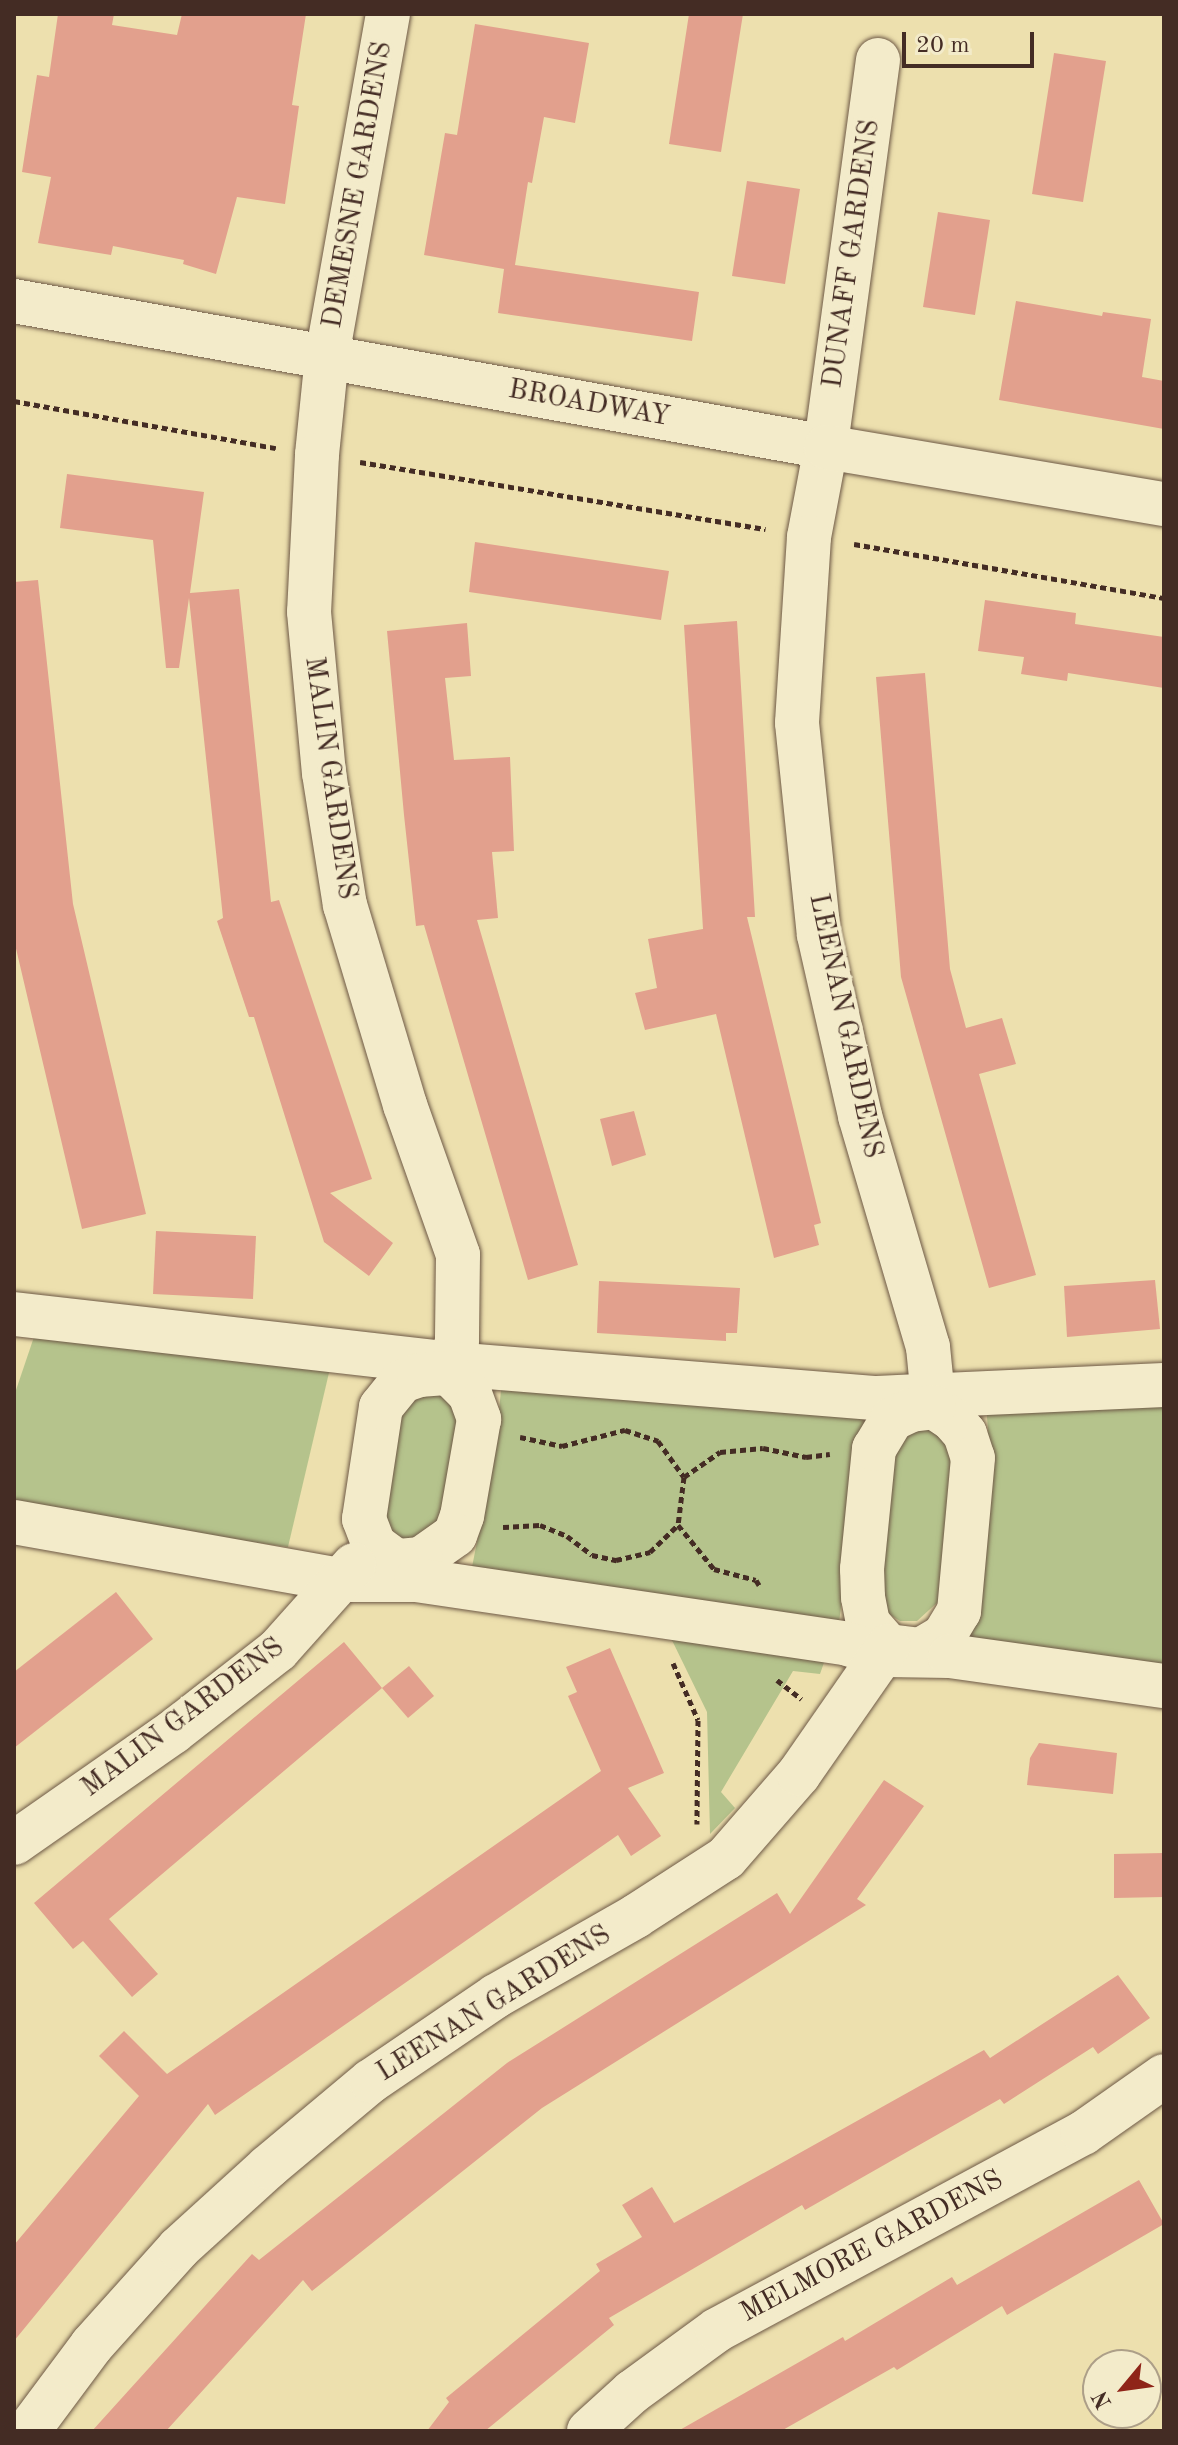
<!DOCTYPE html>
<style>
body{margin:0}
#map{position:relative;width:1178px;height:2445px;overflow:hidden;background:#ede0ae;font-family:"Old Standard TT",serif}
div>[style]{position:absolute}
.green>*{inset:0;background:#b5c38c}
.building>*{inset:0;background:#e2a08d}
.path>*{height:5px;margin-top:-2.5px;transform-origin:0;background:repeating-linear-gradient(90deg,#442c24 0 6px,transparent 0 10px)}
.roads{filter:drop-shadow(0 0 2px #6e5946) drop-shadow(0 0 2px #6e5946)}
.minor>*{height:44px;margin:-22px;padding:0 22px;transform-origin:22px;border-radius:22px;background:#f3ebca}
span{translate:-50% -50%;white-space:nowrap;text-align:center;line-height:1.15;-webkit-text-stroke:7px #f3ebca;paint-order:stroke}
.street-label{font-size:28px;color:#442c24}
.frame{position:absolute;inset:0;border:16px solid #442c24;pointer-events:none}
.north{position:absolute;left:1082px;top:2349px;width:80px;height:80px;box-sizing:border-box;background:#f3ebca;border:2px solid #ad9f88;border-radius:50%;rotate:241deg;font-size:22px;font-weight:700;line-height:32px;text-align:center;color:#442c24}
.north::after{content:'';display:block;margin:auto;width:28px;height:36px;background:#8f2418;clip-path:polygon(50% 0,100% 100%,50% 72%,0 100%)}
.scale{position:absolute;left:902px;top:32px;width:132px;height:36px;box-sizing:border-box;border:4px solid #442c24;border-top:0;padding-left:10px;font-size:24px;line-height:28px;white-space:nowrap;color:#442c24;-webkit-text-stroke:6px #f3ebca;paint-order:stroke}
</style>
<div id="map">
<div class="green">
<div style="clip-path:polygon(37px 1328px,332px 1360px,288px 1547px,14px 1509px,14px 1396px)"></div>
<div style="clip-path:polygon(502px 1380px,871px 1410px,863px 1428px,838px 1631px,471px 1572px,495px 1452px)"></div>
<div style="clip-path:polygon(437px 1392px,454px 1402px,464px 1429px,449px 1520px,409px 1546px,380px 1521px,392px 1429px,417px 1394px)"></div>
<div style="clip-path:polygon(1164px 1393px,1164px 1675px,965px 1642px,988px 1430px,986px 1404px)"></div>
<div style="clip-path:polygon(936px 1423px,957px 1455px,940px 1600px,917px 1621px,900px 1621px,884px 1611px,877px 1595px,893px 1438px)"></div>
<div style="clip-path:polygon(666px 1628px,827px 1654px,820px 1674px,793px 1671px,721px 1792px,735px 1808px,710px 1834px,707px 1712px)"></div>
</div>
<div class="building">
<div style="clip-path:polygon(58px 14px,114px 14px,112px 25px,177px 35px,182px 14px,306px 14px,292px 105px,299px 106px,285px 204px,237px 197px,216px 274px,183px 264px,184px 260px,113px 246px,111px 255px,38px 243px,51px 177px,22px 172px,37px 75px,49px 77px)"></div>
<div style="clip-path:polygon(689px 14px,743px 14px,721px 152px,669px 144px)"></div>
<div style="clip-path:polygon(475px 24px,589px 43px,575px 123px,544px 117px,532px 183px,528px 182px,515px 265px,699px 292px,692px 341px,498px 313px,504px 269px,424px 255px,445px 133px,457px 135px)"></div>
<div style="clip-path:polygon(1054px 53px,1106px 61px,1083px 202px,1032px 194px)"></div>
<div style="clip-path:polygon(747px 181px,800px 189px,785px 284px,732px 276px)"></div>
<div style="clip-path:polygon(938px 212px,990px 220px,975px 315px,923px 307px)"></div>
<div style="clip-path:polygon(1016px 301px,1102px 316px,1103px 312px,1151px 319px,1142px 377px,1164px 381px,1164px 429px,999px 400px)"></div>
<div style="clip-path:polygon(67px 474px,204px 492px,190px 593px,239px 589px,271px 902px,279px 900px,372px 1179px,330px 1193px,393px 1243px,369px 1276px,324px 1242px,254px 1017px,249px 1017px,217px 921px,223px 918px,189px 598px,179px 668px,166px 668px,153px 540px,60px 528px)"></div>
<div style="clip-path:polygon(475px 542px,669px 571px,661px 620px,469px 592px)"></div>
<div style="clip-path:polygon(38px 580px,73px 904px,146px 1214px,82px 1229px,14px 940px,14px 582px)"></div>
<div style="clip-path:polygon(985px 600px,1076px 613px,1075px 624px,1164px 637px,1164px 688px,1068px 673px,1067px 681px,1021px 674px,1024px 657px,978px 651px)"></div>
<div style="clip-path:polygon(737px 621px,755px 917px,747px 917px,821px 1223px,814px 1225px,819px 1245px,774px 1258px,716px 1014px,645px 1030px,635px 993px,657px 988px,648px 939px,703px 929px,684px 625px)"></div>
<div style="clip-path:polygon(467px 623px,471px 676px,445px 678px,454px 760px,510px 757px,514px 851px,492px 852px,498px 918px,477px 920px,578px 1265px,528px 1280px,424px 925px,416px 926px,404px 815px,387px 631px)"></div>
<div style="clip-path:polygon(925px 673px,950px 969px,966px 1028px,1002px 1018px,1016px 1064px,979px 1074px,1036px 1275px,989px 1288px,901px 977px,876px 677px)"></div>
<div style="clip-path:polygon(634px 1111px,646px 1155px,612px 1166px,600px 1119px)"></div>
<div style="clip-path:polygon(156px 1231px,256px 1236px,253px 1299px,153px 1294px)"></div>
<div style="clip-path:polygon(1155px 1280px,1160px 1329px,1067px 1337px,1064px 1286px)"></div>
<div style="clip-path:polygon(599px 1281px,740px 1288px,737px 1333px,726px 1333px,726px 1341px,597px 1333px)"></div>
<div style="clip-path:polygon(116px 1592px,153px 1639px,14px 1748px,14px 1672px)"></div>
<div style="clip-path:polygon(344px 1642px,382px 1688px,109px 1919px,158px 1974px,132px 1997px,83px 1941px,73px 1949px,34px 1903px)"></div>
<div style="clip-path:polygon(610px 1648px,664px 1773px,628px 1788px,661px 1836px,631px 1856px,618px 1835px,215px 2115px,208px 2104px,14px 2341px,14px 2245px,139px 2096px,99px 2056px,124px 2031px,167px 2074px,601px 1771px,568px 1696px,577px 1692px,566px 1667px)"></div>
<div style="clip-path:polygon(409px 1666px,434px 1696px,408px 1718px,382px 1688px)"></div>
<div style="clip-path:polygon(1039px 1743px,1117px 1753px,1113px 1794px,1027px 1785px,1030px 1758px)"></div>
<div style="clip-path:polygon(884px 1780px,924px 1806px,857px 1899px,866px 1905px,542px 2108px,312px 2291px,303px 2280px,166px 2431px,92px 2431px,252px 2254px,259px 2260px,507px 2063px,777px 1893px,790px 1914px)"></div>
<div style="clip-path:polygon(1164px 1853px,1164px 1897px,1114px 1898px,1114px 1854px)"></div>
<div style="clip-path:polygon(1118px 1975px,1150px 2018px,1098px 2054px,1093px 2047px,1004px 2104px,1000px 2099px,805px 2210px,802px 2205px,609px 2318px,614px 2325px,485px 2431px,427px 2431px,449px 2402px,446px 2398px,600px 2271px,596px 2264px,642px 2237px,622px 2205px,652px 2187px,674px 2223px,984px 2050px,990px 2058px)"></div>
<div style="clip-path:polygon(1139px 2180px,1164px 2224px,1007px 2315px,1002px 2306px,897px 2370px,894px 2367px,781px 2431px,678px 2431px,843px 2337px,845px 2341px,952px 2277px,957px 2285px)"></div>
</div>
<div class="path">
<div style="left:14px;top:401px;width:266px;rotate:10.2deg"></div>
<div style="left:360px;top:462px;width:411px;rotate:9.4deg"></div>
<div style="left:854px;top:544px;width:315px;rotate:9.9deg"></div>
<div style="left:520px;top:1437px;width:43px;rotate:12.1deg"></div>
<div style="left:562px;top:1446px;width:65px;rotate:-14.3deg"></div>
<div style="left:625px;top:1430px;width:35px;rotate:18deg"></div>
<div style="left:658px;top:1441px;width:44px;rotate:54.2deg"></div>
<div style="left:684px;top:1477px;width:48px;rotate:97.1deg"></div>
<div style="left:678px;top:1525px;width:57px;rotate:50.7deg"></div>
<div style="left:714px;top:1569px;width:43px;rotate:14.7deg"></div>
<div style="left:756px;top:1580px;width:6px;rotate:59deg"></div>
<div style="left:684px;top:1477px;width:44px;rotate:-34.8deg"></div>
<div style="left:720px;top:1452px;width:43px;rotate:-5.3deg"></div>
<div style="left:763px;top:1448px;width:44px;rotate:11.8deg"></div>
<div style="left:806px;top:1457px;width:24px;rotate:-7deg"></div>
<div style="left:503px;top:1527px;width:37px;rotate:-3deg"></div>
<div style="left:540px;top:1525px;width:29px;rotate:22deg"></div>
<div style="left:567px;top:1536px;width:31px;rotate:37deg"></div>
<div style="left:592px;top:1555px;width:25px;rotate:12deg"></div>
<div style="left:616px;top:1560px;width:35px;rotate:-13deg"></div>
<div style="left:650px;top:1552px;width:39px;rotate:-44deg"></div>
<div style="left:673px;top:1663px;width:62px;rotate:66.3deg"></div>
<div style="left:698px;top:1720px;width:104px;rotate:90.6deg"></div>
<div style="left:777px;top:1680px;width:31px;rotate:38deg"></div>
</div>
<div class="roads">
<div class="minor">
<div style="left:388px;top:14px;width:347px;rotate:100.1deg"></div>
<div style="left:327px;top:356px;width:100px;rotate:95.8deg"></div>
<div style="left:317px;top:455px;width:157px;rotate:92.9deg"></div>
<div style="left:309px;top:612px;width:162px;rotate:84.7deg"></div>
<div style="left:324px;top:773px;width:134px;rotate:81deg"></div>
<div style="left:345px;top:905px;width:209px;rotate:73.3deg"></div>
<div style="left:405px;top:1105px;width:159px;rotate:70.5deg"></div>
<div style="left:458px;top:1255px;width:86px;rotate:90.7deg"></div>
<div style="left:457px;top:1341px;width:33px;rotate:104deg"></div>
<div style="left:878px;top:60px;width:390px;rotate:97.7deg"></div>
<div style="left:826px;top:447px;width:92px;rotate:100.7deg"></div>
<div style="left:809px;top:537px;width:186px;rotate:93.7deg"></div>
<div style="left:797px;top:723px;width:213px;rotate:84.1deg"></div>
<div style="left:819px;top:935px;width:186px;rotate:77.2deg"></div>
<div style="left:860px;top:1116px;width:241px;rotate:73.6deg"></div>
<div style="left:928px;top:1347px;width:60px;rotate:84.3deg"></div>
<div style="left:14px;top:301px;width:825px;rotate:10.19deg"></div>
<div style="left:826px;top:447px;width:343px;rotate:9.6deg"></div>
<div style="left:14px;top:1314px;width:440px;rotate:6.5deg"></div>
<div style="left:451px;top:1364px;width:427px;rotate:4.6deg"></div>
<div style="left:877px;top:1398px;width:287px;rotate:-2.6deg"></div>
<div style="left:449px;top:1373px;width:30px;rotate:45deg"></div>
<div style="left:470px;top:1394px;width:27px;rotate:70deg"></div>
<div style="left:479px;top:1419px;width:98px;rotate:99.9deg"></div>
<div style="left:462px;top:1516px;width:20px;rotate:110deg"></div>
<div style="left:455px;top:1535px;width:42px;rotate:144.8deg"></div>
<div style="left:421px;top:1559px;width:25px;rotate:175deg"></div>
<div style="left:396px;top:1561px;width:27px;rotate:-144deg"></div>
<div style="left:374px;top:1545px;width:28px;rotate:-111deg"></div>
<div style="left:364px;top:1519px;width:113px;rotate:-81.4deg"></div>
<div style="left:381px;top:1407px;width:33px;rotate:-51deg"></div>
<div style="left:402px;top:1381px;width:18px;rotate:-19deg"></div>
<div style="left:419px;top:1375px;width:30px;rotate:-4deg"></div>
<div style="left:934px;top:1407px;width:23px;rotate:34deg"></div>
<div style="left:953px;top:1420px;width:18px;rotate:49deg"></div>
<div style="left:965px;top:1434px;width:25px;rotate:72deg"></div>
<div style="left:973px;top:1458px;width:154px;rotate:95.2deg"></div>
<div style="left:959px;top:1611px;width:29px;rotate:121deg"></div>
<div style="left:944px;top:1636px;width:27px;rotate:149deg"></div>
<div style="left:921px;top:1650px;width:33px;rotate:-173deg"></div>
<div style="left:888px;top:1646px;width:30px;rotate:-131deg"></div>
<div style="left:868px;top:1623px;width:26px;rotate:-101deg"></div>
<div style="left:863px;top:1597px;width:28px;rotate:-92deg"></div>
<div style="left:862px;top:1569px;width:121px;rotate:-84.3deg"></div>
<div style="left:874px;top:1449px;width:35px;rotate:-59deg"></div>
<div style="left:892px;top:1419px;width:21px;rotate:-25deg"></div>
<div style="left:911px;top:1410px;width:23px;rotate:-7deg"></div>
<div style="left:14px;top:1522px;width:329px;rotate:10.1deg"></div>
<div style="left:338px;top:1580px;width:78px"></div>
<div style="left:416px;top:1580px;width:437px;rotate:8.4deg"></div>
<div style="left:848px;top:1644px;width:35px;rotate:18deg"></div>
<div style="left:881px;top:1655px;width:69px;rotate:0.8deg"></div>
<div style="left:950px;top:1656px;width:216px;rotate:8deg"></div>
<div style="left:14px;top:1843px;width:194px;rotate:-34.9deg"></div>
<div style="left:173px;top:1732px;width:133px;rotate:-38deg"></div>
<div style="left:278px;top:1650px;width:114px;rotate:-48.2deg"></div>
<div style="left:28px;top:2431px;width:107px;rotate:-53.3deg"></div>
<div style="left:92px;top:2345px;width:130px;rotate:-48.1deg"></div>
<div style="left:179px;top:2248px;width:120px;rotate:-42.3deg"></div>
<div style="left:268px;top:2167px;width:134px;rotate:-39.9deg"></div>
<div style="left:371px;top:2081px;width:151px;rotate:-34.2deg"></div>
<div style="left:496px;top:1996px;width:161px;rotate:-29.7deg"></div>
<div style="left:636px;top:1916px;width:107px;rotate:-32.8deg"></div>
<div style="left:726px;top:1858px;width:111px;rotate:-49deg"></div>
<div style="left:799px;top:1774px;width:156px;rotate:-55.2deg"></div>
<div style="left:589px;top:2431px;width:58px;rotate:-42.2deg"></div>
<div style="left:632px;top:2392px;width:105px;rotate:-36.1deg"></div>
<div style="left:717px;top:2330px;width:416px;rotate:-28.3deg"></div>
<div style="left:1083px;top:2133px;width:99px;rotate:-35.1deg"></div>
</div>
</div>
<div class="street-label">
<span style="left:358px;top:185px;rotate:-80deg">DEMESNE GARDENS</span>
<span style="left:852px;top:254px;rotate:-82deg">DUNAFF GARDENS</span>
<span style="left:589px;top:404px;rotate:10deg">BROADWAY</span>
<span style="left:330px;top:778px;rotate:82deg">MALIN GARDENS</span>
<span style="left:845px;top:1026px;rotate:78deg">LEENAN GARDENS</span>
<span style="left:183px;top:1718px;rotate:-37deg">MALIN GARDENS</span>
<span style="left:494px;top:2004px;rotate:-32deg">LEENAN GARDENS</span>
<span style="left:872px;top:2247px;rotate:-28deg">MELMORE GARDENS</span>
</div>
<div class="frame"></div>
<div class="north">N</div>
<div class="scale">20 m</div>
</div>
